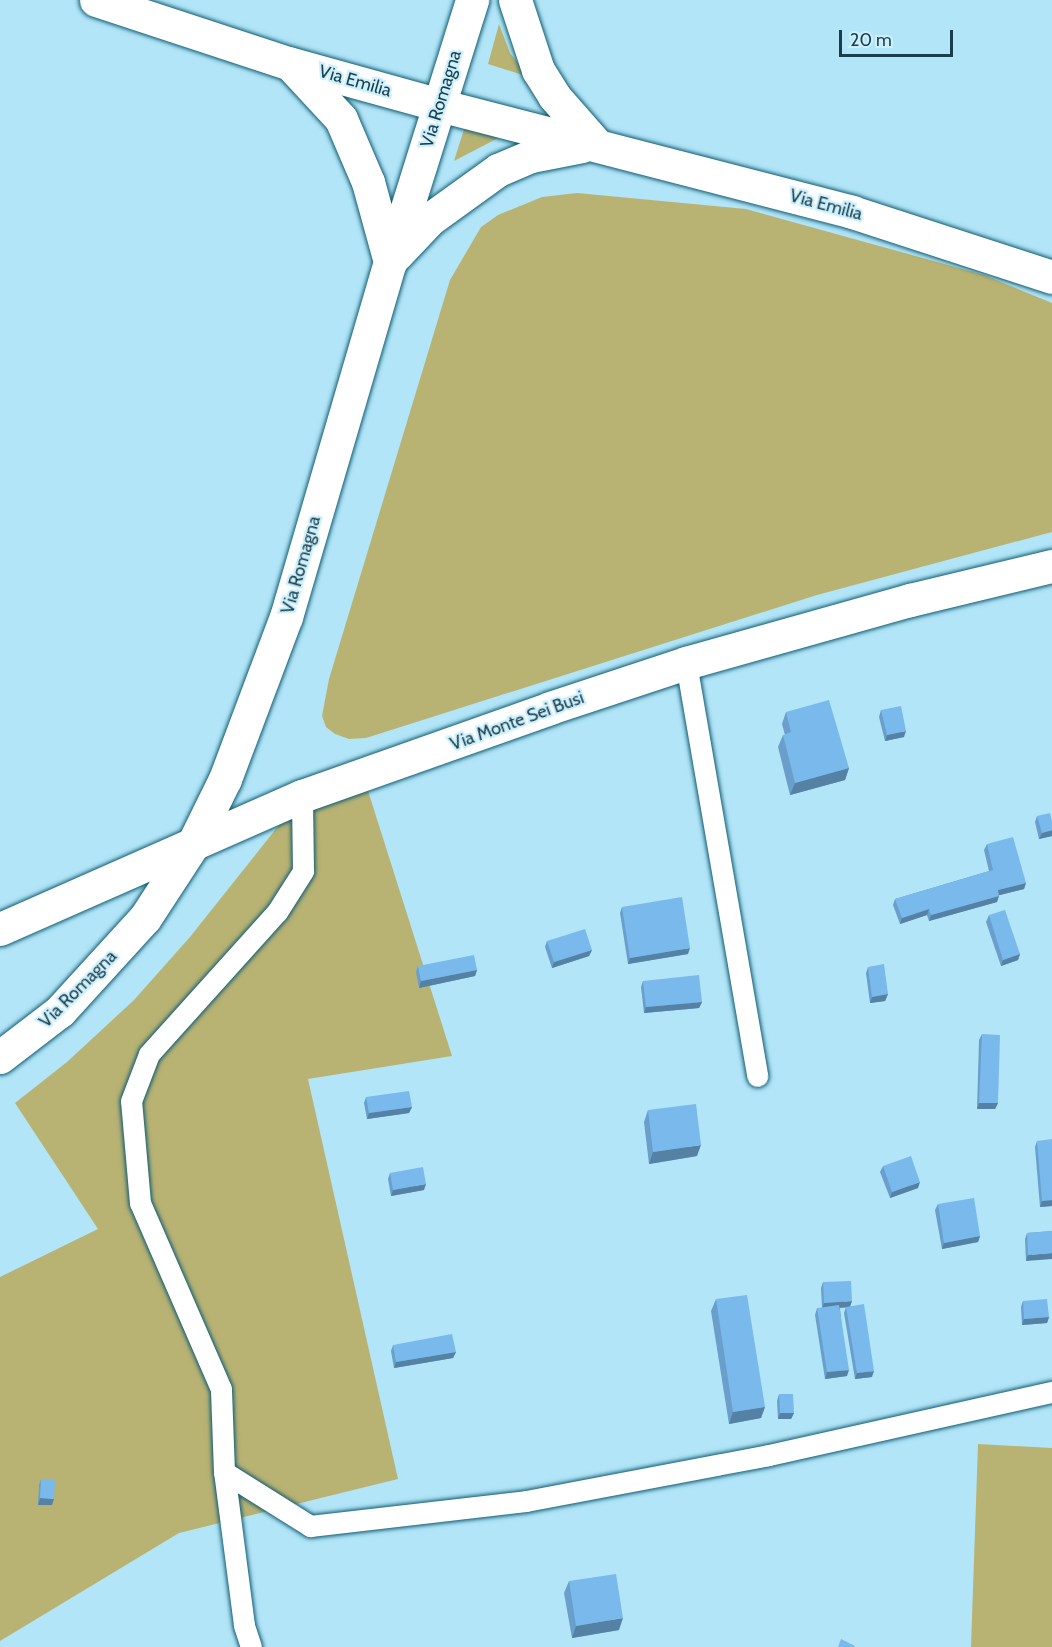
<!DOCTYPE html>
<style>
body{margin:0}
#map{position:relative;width:1052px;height:1647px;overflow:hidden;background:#b2e5f8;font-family:Cabin,sans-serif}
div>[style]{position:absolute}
.green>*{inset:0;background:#b9b373}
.roads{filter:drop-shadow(0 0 2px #0f5c73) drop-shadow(0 0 2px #0f5c73)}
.lane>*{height:21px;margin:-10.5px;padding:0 10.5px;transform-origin:10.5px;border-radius:10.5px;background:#fff}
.street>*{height:33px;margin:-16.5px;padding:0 16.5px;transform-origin:16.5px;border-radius:16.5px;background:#fff}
.secondary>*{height:33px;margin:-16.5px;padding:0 16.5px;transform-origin:16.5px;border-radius:16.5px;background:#fff}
.wall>*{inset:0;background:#699fca}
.shaded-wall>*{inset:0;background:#5582a4}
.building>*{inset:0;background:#7ab9eb}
span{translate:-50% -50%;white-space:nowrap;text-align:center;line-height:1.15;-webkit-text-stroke:4.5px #ceeffc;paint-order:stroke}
.street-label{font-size:18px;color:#193f4d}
.scale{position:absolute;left:839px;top:30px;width:114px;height:27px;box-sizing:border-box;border:3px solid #193f4d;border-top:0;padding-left:8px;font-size:18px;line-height:21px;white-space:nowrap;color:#193f4d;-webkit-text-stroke:4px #ceeffc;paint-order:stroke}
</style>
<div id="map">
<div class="green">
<div style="clip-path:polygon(499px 24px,510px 53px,529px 77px,488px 64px)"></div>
<div style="clip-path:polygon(465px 126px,504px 135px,454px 161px)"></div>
<div style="clip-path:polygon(577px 193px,746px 209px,984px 275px,1052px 303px,1052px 532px,817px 595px,366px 738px,349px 739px,335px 734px,326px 727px,322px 716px,329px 679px,450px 280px,481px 227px,498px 215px,542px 197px)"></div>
<div style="clip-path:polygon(363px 775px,452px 1056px,308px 1079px,398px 1479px,179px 1533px,0 1641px,0 1277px,98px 1229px,15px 1103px,67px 1062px,134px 1000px,190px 937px,302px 796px)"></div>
<div style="clip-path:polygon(978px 1444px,1052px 1448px,1052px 1647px,971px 1647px)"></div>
</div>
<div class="roads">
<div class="lane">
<div style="left:686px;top:663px;width:419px;rotate:80.2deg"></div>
<div style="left:224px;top:1472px;width:102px;rotate:32.1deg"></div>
<div style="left:310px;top:1526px;width:217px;rotate:-6.6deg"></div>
<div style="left:526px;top:1501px;width:247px;rotate:-10.7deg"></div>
<div style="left:769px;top:1455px;width:290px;rotate:-12.6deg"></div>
<div style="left:251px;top:1647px;width:23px;rotate:-108deg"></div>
<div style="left:244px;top:1625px;width:154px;rotate:-97.4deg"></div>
<div style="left:224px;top:1472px;width:83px;rotate:-92.1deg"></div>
<div style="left:221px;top:1389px;width:203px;rotate:-113.5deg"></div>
<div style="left:140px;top:1203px;width:102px;rotate:-95deg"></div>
<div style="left:131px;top:1101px;width:50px;rotate:-69deg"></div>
<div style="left:149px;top:1054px;width:191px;rotate:-48deg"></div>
<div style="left:277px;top:912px;width:49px;rotate:-57.6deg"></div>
<div style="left:303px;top:871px;width:75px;rotate:-90.8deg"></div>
</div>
<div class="street">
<div style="left:96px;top:0;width:202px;rotate:18.2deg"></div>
<div style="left:288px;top:63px;width:157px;rotate:15.5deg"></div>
<div style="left:292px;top:66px;width:72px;rotate:47.2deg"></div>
<div style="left:341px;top:119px;width:69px;rotate:66.8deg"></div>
<div style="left:368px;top:182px;width:83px;rotate:74.6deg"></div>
<div style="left:0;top:929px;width:330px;rotate:-23.8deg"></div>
<div style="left:302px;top:796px;width:263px;rotate:-19.5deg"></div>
<div style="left:550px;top:708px;width:143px;rotate:-18.3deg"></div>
<div style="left:686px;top:663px;width:233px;rotate:-15.7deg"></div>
<div style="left:910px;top:600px;width:146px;rotate:-13.5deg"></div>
</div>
<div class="secondary">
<div style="left:515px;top:0;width:74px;rotate:71.8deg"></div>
<div style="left:538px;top:70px;width:31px;rotate:58deg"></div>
<div style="left:554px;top:96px;width:64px;rotate:48.8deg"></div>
<div style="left:439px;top:105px;width:427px;rotate:14.5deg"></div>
<div style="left:852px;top:212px;width:210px;rotate:18deg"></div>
<div style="left:396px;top:255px;width:50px;rotate:-46.6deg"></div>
<div style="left:430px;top:219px;width:84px;rotate:-35.8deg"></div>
<div style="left:498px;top:170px;width:36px;rotate:-23deg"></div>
<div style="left:531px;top:156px;width:52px;rotate:-11.1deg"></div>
<div style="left:0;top:1057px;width:76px;rotate:-37.5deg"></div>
<div style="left:60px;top:1011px;width:126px;rotate:-47.6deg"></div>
<div style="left:145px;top:918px;width:86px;rotate:-56.9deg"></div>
<div style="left:192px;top:846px;width:75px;rotate:-63.8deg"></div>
<div style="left:225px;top:779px;width:173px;rotate:-69.4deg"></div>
<div style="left:286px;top:617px;width:370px;rotate:-73.7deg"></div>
<div style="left:390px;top:262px;width:275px;rotate:-72.6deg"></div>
</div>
</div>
<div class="wall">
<div style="clip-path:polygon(881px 710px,904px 737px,885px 741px,879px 717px)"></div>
<div style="clip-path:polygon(786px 712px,849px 768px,845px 780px,790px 795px,778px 747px,783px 735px,785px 735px,782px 724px)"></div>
<div style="clip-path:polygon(1037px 816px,1052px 836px,1039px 839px,1035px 822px)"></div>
<div style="clip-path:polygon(987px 844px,1026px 883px,1024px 889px,999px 895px,997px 902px,929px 921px,927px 915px,900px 924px,893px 905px,895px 899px,989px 871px,984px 850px)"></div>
<div style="clip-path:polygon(622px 907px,688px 954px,628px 964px,620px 913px)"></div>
<div style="clip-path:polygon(989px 915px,1020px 954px,1018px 960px,1001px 966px,986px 922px)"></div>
<div style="clip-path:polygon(547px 941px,592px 950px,589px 956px,552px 968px,545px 947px)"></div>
<div style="clip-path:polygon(418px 966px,477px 970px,475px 976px,419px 988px,416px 972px)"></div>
<div style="clip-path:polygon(868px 967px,888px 994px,885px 1001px,870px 1003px,866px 973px)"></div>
<div style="clip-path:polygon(643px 981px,702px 1002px,699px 1008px,644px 1013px,641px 987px)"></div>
<div style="clip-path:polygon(982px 1034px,998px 1103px,995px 1109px,977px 1109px,979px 1040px)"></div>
<div style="clip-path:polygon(366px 1097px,412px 1107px,409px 1113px,367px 1119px,364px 1103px)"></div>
<div style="clip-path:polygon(648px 1110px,697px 1156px,649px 1164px,644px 1122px)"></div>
<div style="clip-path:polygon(1037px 1141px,1052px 1206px,1040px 1207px,1035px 1147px)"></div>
<div style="clip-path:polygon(883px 1166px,918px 1188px,890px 1198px,880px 1172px)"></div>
<div style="clip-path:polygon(390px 1173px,424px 1190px,391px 1196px,388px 1179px)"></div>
<div style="clip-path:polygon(938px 1204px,980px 1236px,978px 1242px,942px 1249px,935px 1210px)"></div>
<div style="clip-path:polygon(1052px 1231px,1026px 1261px,1025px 1239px,1027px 1233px)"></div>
<div style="clip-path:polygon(823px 1282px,850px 1307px,872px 1377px,855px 1379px,844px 1313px,846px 1307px,848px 1307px,840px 1308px,847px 1376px,825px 1379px,815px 1315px,817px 1308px,822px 1308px,821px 1288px)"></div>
<div style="clip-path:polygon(716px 1299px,765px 1407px,761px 1418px,729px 1424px,711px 1311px)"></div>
<div style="clip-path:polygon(1023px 1301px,1049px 1317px,1047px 1323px,1022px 1325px,1021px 1307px)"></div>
<div style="clip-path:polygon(393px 1345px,456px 1352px,453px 1358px,394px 1368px,391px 1351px)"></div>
<div style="clip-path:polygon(779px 1394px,794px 1413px,791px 1419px,778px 1419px,777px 1401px)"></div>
<div style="clip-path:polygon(41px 1479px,52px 1505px,38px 1505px,39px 1485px)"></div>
<div style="clip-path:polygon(569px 1581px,619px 1630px,572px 1638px,564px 1593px)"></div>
</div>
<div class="shaded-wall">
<div style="clip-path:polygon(906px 731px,904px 737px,885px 741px,887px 735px)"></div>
<div style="clip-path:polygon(849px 768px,845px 780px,790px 795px,795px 783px)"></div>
<div style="clip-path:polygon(1052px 830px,1052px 836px,1039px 839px,1042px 833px)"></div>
<div style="clip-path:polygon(1026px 883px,1024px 889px,996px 896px,998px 890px)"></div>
<div style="clip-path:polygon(999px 896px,997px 902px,929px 921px,931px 915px)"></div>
<div style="clip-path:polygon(929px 909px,927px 915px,900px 924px,902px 918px)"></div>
<div style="clip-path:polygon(690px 948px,688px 954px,628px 964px,630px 958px)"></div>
<div style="clip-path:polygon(592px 950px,589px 956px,552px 968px,554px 962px)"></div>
<div style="clip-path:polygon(1020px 954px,1018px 960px,1001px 966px,1003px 960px)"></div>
<div style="clip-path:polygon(477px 970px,475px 976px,419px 988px,421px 981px)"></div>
<div style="clip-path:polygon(888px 994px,885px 1001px,870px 1003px,872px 997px)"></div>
<div style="clip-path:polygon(702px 1002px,699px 1008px,644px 1013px,646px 1007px)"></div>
<div style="clip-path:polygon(979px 1103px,998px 1103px,995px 1109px,977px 1109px)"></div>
<div style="clip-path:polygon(412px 1107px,409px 1113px,367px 1119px,369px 1113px)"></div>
<div style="clip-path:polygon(701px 1145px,697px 1156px,649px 1164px,653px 1152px)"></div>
<div style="clip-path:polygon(920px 1182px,918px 1188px,890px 1198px,892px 1192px)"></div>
<div style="clip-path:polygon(426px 1184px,424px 1190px,391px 1196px,393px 1190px)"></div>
<div style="clip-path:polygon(1052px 1200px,1052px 1206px,1040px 1207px,1042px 1201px)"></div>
<div style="clip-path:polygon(980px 1236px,978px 1242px,942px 1249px,944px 1243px)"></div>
<div style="clip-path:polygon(1052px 1253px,1052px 1259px,1026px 1261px,1028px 1255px)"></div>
<div style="clip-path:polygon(852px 1301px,850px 1307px,822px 1309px,824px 1303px)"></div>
<div style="clip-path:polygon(1049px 1317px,1047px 1323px,1022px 1325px,1024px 1319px)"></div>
<div style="clip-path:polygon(456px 1352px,453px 1358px,394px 1368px,396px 1362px)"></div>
<div style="clip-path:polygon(849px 1370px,847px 1376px,825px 1379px,827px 1372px)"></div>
<div style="clip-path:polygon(874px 1371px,872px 1377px,855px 1379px,857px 1373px)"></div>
<div style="clip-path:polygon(765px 1407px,761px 1418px,729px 1424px,733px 1412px)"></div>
<div style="clip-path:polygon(780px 1413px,794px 1413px,791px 1419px,778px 1419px)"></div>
<div style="clip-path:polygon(40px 1498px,54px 1499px,52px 1505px,38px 1505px)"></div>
<div style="clip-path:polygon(623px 1618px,619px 1630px,572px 1638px,576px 1626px)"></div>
</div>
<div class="building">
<div style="clip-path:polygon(829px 700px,849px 768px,795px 783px,783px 735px,791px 732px,786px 712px)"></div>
<div style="clip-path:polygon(901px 706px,906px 731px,887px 735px,881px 710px)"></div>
<div style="clip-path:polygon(1050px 813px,1052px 821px,1052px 830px,1042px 833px,1037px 816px)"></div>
<div style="clip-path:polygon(1013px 837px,1026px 883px,998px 890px,999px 896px,931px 915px,929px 909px,902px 918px,895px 899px,993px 870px,987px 844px)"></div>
<div style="clip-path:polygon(682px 897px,690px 948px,630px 958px,622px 907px)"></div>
<div style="clip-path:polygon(1005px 910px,1020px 954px,1003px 960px,989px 915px)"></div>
<div style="clip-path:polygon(585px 929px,592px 950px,554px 962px,547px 941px)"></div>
<div style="clip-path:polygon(474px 955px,477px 970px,421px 981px,418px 966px)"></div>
<div style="clip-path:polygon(884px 964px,888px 994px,872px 997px,868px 967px)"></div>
<div style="clip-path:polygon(699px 975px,702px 1002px,646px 1007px,643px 981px)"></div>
<div style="clip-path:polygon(982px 1034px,1000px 1035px,998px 1103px,979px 1103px)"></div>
<div style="clip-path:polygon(409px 1091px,412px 1107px,369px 1113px,366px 1097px)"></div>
<div style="clip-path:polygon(696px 1104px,701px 1145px,653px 1152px,648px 1110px)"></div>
<div style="clip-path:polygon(1052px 1139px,1052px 1200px,1042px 1201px,1037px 1141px)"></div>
<div style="clip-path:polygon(911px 1156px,920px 1182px,892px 1192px,883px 1166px)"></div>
<div style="clip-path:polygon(423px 1167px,426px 1184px,393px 1190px,390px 1173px)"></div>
<div style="clip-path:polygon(974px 1198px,980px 1236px,944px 1243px,938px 1204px)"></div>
<div style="clip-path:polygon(1052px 1231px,1052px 1253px,1028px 1255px,1027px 1233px)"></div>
<div style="clip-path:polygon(851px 1281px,852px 1301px,824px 1303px,823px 1282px)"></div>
<div style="clip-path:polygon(747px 1295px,765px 1407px,733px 1412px,716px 1299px)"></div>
<div style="clip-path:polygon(1047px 1299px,1049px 1317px,1024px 1319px,1023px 1301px)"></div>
<div style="clip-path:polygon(864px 1304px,874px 1371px,857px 1373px,846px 1307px)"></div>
<div style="clip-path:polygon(839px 1305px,849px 1370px,827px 1372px,817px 1308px)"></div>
<div style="clip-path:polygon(452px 1334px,456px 1352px,396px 1362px,393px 1345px)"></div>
<div style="clip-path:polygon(779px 1394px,793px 1394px,794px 1413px,780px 1413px)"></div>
<div style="clip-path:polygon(41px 1479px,55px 1479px,54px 1499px,40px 1498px)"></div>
<div style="clip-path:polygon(616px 1574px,623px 1618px,576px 1626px,569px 1581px)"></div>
<div style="clip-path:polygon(841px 1639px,855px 1646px,854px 1647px,838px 1647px)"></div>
</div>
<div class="street-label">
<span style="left:355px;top:81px;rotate:16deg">Via Emilia</span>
<span style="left:441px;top:99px;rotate:-73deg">Via Romagna</span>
<span style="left:826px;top:205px;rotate:15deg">Via Emilia</span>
<span style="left:301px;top:565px;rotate:-74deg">Via Romagna</span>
<span style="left:517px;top:721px;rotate:-20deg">Via Monte Sei Busi</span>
<span style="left:78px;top:989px;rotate:-45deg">Via Romagna</span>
</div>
<div class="scale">20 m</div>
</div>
